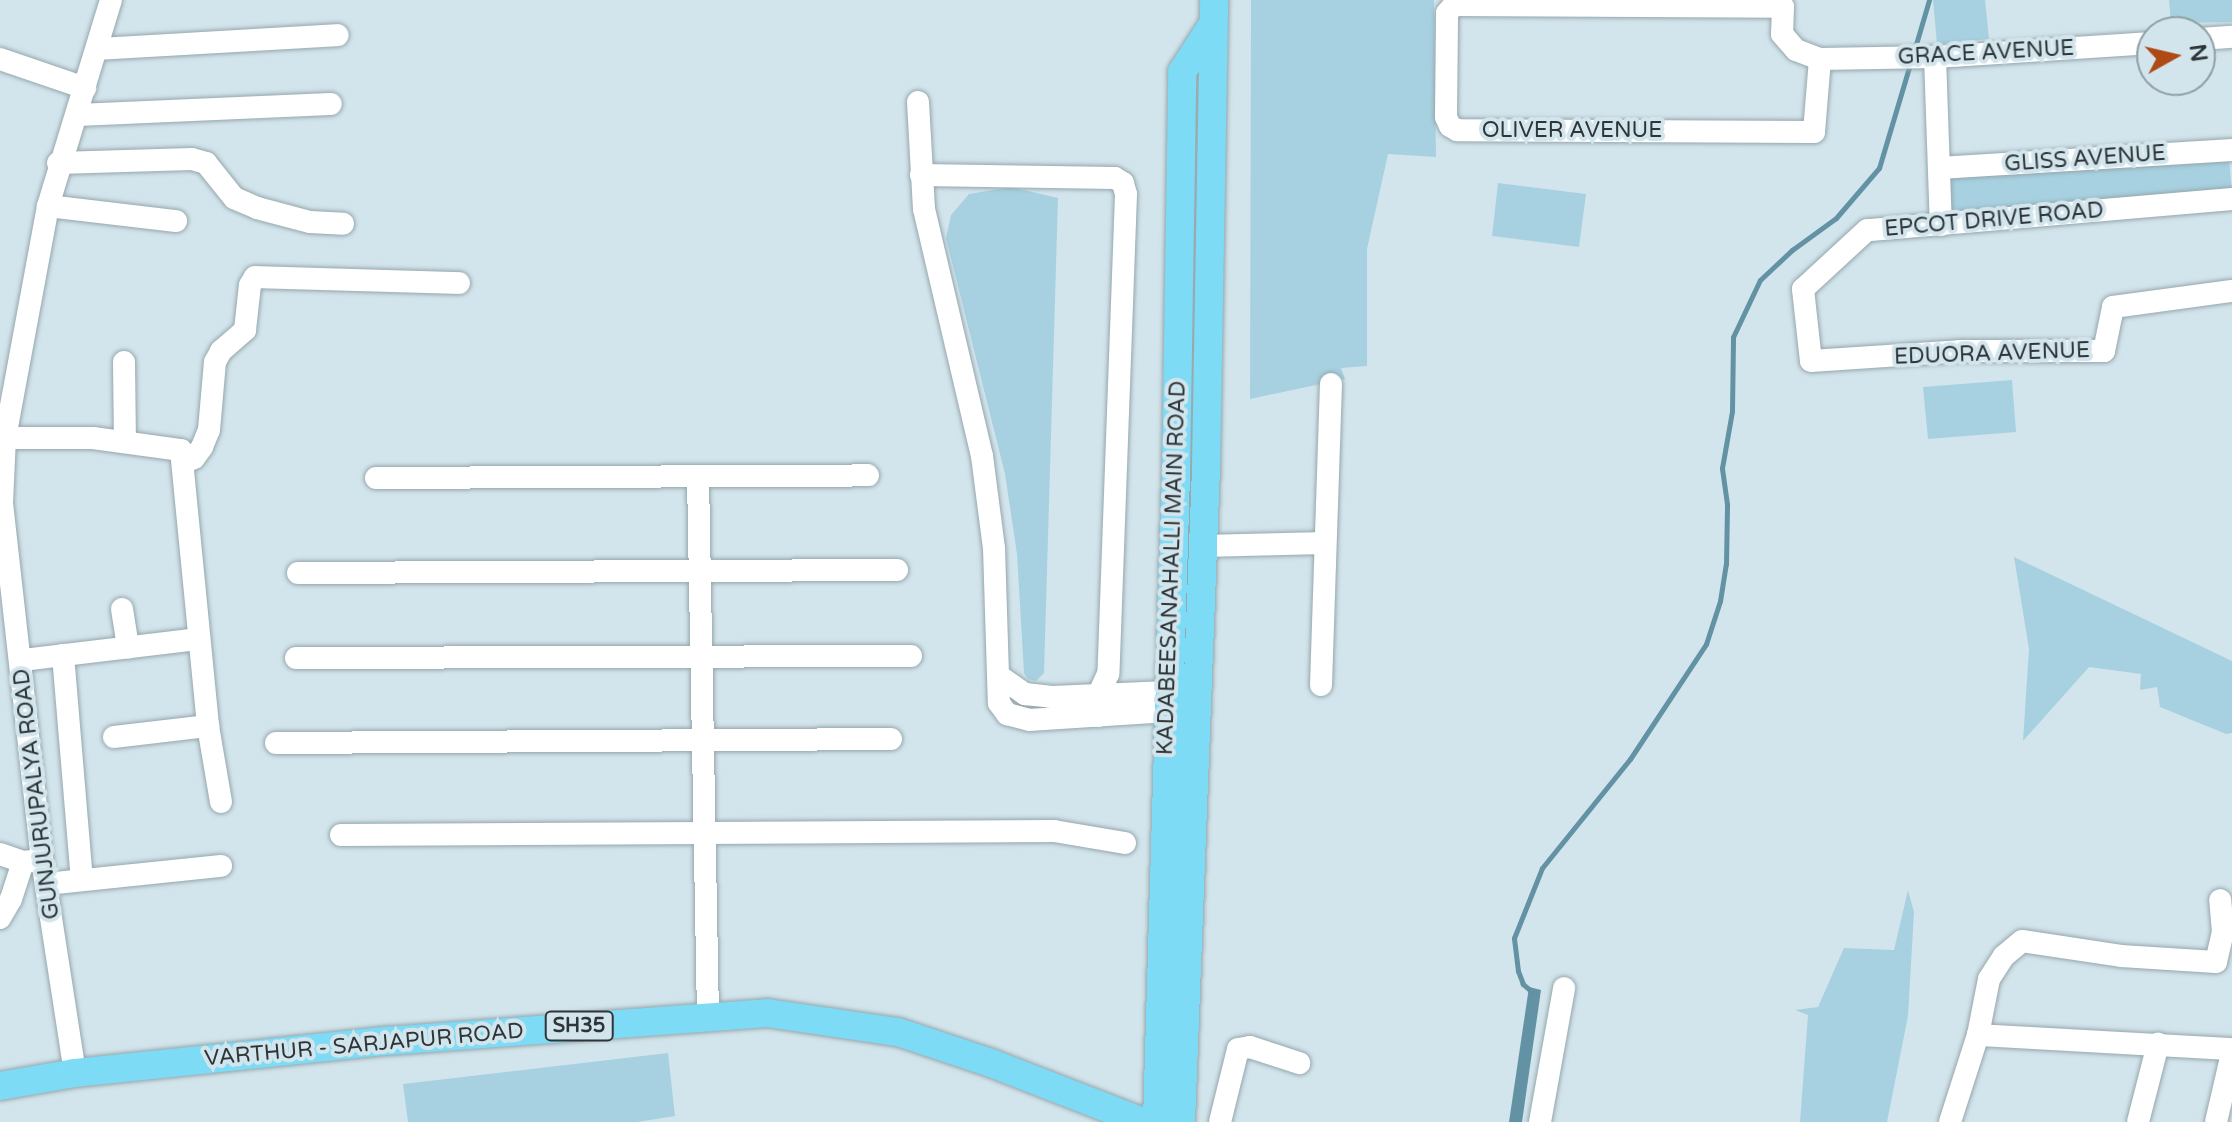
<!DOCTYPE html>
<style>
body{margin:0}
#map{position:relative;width:2232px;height:1122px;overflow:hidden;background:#d3e5ec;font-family:"Varela Round",sans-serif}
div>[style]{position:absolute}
.green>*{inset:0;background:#a7d1e1}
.water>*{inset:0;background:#6392a4}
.stream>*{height:5px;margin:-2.5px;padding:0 2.5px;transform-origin:2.5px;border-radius:2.5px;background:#6392a4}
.roads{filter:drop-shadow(0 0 2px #95a7ad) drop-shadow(0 0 2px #95a7ad)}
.minor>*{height:22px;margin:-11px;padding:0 11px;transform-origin:11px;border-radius:11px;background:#fff}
.major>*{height:28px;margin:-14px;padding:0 14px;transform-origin:14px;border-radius:14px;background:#7ddbf6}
span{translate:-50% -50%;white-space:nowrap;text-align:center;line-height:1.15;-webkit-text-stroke:8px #d3e5ec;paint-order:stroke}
.shield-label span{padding:2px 6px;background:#d3e5ec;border:2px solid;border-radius:6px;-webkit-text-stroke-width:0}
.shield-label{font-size:20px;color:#2e3538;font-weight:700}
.street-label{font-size:22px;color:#2e3538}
.north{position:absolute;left:2136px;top:16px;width:80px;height:80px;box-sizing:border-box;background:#d3e5ec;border:2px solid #919fa4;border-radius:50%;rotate:82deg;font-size:22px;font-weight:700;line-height:32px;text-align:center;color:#2e3538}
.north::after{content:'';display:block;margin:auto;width:28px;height:36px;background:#ae4a16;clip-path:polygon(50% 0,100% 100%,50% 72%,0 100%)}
</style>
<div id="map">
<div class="green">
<div style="clip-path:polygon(1251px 0,1434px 0,1436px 157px,1388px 154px,1367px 249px,1367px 366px,1341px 368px,1345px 379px,1250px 399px)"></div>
<div style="clip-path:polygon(1933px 0,1985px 0,1989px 39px,1937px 44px)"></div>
<div style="clip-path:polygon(2169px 0,2232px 0,2232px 22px,2171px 23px)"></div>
<div style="clip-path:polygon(2229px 158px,2232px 193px,1949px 211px,1947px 175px)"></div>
<div style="clip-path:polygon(1498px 183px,1586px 194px,1579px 247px,1492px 236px)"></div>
<div style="clip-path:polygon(1011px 187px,1058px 198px,1044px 673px,1036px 681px,1028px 679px,1024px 673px,1017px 554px,1005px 474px,946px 238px,951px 215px,969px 194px)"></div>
<div style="clip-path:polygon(2012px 380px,2016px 432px,1928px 439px,1923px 387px)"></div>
<div style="clip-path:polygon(2014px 557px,2232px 661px,2232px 733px,2226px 734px,2160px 707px,2157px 687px,2140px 690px,2141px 674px,2089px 667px,2023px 741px,2029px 649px)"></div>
<div style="clip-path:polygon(1908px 890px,1914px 912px,1908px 1016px,1887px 1122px,1800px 1122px,1808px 1015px,1795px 1010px,1818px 1007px,1844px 948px,1894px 950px)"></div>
<div style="clip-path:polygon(668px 1053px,675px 1116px,637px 1122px,408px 1122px,403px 1084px)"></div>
</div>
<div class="water">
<div style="clip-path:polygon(1529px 987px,1541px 990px,1522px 1122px,1509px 1122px)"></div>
</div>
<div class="stream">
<div style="left:1914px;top:51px;width:53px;rotate:-73.6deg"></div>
<div style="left:1531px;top:991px;width:11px;rotate:-139deg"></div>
<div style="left:1523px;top:984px;width:14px;rotate:-111deg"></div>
<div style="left:1518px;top:971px;width:33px;rotate:-97deg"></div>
<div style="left:1514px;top:938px;width:75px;rotate:-68.2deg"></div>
<div style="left:1542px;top:868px;width:140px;rotate:-51.1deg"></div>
<div style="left:1630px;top:759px;width:138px;rotate:-56.5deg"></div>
<div style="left:1706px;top:644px;width:45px;rotate:-72deg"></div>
<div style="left:1720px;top:601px;width:37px;rotate:-81deg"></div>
<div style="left:1726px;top:564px;width:60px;rotate:-89deg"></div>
<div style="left:1727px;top:504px;width:36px;rotate:-98deg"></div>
<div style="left:1722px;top:468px;width:58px;rotate:-80deg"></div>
<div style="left:1732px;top:411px;width:74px;rotate:-89.2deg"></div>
<div style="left:1733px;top:337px;width:63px;rotate:-64.7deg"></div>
<div style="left:1760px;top:280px;width:44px;rotate:-43.2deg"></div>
<div style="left:1792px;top:250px;width:54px;rotate:-36deg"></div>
<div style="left:1836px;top:218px;width:66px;rotate:-49.3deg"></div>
<div style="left:1879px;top:168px;width:109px;rotate:-73.4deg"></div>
</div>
<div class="roads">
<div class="minor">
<div style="left:2200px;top:39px;width:32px;rotate:-4deg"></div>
<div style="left:98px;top:49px;width:240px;rotate:-3.3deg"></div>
<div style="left:1935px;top:57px;width:168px;rotate:88deg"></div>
<div style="left:0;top:59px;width:90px;rotate:18.8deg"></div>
<div style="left:1820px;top:59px;width:73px;rotate:94.7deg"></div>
<div style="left:1814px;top:132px;width:357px;rotate:-179.7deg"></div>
<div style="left:1457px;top:130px;width:8px;rotate:-150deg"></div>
<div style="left:1450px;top:126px;width:10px;rotate:-114deg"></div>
<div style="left:1446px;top:117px;width:104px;rotate:-89.4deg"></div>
<div style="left:1447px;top:13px;width:11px;rotate:-49deg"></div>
<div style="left:1454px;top:5px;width:329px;rotate:0.3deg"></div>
<div style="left:1783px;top:7px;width:27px;rotate:92deg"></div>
<div style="left:1782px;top:34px;width:21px;rotate:49deg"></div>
<div style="left:1796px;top:50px;width:26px;rotate:21deg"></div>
<div style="left:1820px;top:59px;width:115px;rotate:-1deg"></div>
<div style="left:1935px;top:57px;width:217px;rotate:-3.7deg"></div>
<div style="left:918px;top:102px;width:107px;rotate:86.8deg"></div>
<div style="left:924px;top:209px;width:254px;rotate:76.8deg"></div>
<div style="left:982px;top:456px;width:93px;rotate:82.6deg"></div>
<div style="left:994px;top:548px;width:155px;rotate:88.2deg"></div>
<div style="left:999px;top:703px;width:14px;rotate:54deg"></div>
<div style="left:1007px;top:714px;width:23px;rotate:15deg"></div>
<div style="left:1029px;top:720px;width:139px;rotate:-3.7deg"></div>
<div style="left:77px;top:115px;width:254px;rotate:-2.5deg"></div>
<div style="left:58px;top:163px;width:134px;rotate:-1.7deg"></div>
<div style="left:192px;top:159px;width:15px;rotate:16deg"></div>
<div style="left:206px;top:163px;width:45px;rotate:51.3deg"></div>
<div style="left:234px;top:198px;width:25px;rotate:23deg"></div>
<div style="left:257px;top:208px;width:55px;rotate:14.8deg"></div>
<div style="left:310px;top:222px;width:33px;rotate:3deg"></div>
<div style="left:1939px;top:168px;width:294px;rotate:-3.5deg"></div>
<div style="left:921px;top:175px;width:194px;rotate:0.9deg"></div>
<div style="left:1115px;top:178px;width:9px;rotate:32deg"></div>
<div style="left:1123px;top:183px;width:11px;rotate:75deg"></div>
<div style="left:1126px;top:194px;width:480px;rotate:92.1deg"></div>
<div style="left:1108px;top:674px;width:23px;rotate:115deg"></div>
<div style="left:1098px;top:695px;width:21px;rotate:90deg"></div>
<div style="left:2232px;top:199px;width:366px;rotate:175.1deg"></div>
<div style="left:1867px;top:230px;width:87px;rotate:137.3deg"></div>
<div style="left:1803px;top:289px;width:72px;rotate:83.7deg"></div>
<div style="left:1811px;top:361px;width:149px;rotate:-3.8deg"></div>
<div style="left:1960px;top:351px;width:144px"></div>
<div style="left:2104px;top:351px;width:45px;rotate:-78.4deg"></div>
<div style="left:2113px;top:307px;width:120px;rotate:-7.7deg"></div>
<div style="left:48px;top:206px;width:129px;rotate:6.7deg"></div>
<div style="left:124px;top:362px;width:79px;rotate:89.3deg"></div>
<div style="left:5px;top:438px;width:88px"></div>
<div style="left:93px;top:438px;width:89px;rotate:7.8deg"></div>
<div style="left:181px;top:450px;width:277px;rotate:84.4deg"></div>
<div style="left:208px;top:726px;width:77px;rotate:80.3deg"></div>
<div style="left:184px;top:463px;width:11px;rotate:-27deg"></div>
<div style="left:194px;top:458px;width:14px;rotate:-54deg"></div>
<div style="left:202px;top:447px;width:18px;rotate:-68deg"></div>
<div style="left:209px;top:430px;width:68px;rotate:-85deg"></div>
<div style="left:215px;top:362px;width:13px;rotate:-61deg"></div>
<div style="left:221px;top:351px;width:32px;rotate:-41deg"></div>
<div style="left:245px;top:330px;width:45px;rotate:-83.7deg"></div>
<div style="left:250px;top:285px;width:9px;rotate:-58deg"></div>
<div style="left:255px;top:277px;width:204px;rotate:1.7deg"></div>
<div style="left:698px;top:476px;width:541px;rotate:88.94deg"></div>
<div style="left:376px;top:478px;width:492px;rotate:-0.3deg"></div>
<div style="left:1203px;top:546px;width:121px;rotate:-1.4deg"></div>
<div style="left:298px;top:573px;width:599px;rotate:-0.29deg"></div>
<div style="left:122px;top:609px;width:39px;rotate:81deg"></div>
<div style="left:63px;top:655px;width:225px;rotate:85.2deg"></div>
<div style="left:296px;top:658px;width:615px;rotate:-0.19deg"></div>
<div style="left:22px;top:660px;width:178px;rotate:-6.8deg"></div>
<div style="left:999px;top:676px;width:32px;rotate:35deg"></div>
<div style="left:1025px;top:694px;width:27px;rotate:6deg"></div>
<div style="left:1052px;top:697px;width:116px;rotate:-2.5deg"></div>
<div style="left:1321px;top:685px;width:301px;rotate:-88.1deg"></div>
<div style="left:114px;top:737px;width:95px;rotate:-6.7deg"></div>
<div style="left:276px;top:743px;width:615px;rotate:-0.37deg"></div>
<div style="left:341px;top:835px;width:713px;rotate:-0.32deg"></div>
<div style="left:1054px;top:831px;width:72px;rotate:9.6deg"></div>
<div style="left:0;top:854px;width:24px;rotate:19deg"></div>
<div style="left:46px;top:884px;width:176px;rotate:-5.9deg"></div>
<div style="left:0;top:918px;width:22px;rotate:-60deg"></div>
<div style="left:11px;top:899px;width:39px;rotate:-72deg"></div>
<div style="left:23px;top:862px;width:19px;rotate:-6deg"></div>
<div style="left:1978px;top:1035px;width:57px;rotate:-78.9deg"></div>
<div style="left:1989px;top:979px;width:27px;rotate:-57deg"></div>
<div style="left:2004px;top:956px;width:23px;rotate:-40deg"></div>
<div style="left:2022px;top:941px;width:100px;rotate:8.6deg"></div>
<div style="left:2121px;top:956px;width:95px;rotate:3.6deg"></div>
<div style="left:2216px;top:962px;width:31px;rotate:-77deg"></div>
<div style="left:2223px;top:932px;width:32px;rotate:-95deg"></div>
<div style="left:75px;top:1073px;width:216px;rotate:-98.8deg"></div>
<div style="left:42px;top:860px;width:359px;rotate:-96.4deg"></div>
<div style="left:2px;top:503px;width:65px;rotate:-87.4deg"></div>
<div style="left:5px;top:438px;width:236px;rotate:-79.5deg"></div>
<div style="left:48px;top:206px;width:215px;rotate:-73deg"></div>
<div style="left:1220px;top:1122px;width:75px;rotate:-76.1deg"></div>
<div style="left:1238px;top:1049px;width:12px;rotate:-9deg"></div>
<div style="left:1250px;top:1047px;width:52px;rotate:18.1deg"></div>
<div style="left:1540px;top:1122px;width:136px;rotate:-79.8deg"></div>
<div style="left:1950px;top:1122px;width:91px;rotate:-72.2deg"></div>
<div style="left:1978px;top:1035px;width:254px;rotate:3.2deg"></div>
<div style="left:2138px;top:1122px;width:81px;rotate:-75.6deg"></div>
<div style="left:2216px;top:1122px;width:71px;rotate:-76.9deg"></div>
</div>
<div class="major">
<div style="left:0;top:1086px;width:76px;rotate:-9.8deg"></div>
<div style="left:75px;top:1073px;width:314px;rotate:-5.9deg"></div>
<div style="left:387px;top:1041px;width:381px;rotate:-4.2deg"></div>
<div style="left:767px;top:1013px;width:132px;rotate:8.3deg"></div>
<div style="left:898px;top:1032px;width:98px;rotate:18.4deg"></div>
<div style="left:991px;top:1063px;width:163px;rotate:21.2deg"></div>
<div style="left:1157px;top:1122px;width:648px;rotate:-88.32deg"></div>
<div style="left:1176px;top:474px;width:402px;rotate:-89.1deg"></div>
<div style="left:1182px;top:72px;width:57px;rotate:-57.1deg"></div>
<div style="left:1181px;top:1122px;width:654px;rotate:-87.81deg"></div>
<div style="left:1206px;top:468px;width:468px;rotate:-89deg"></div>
</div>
</div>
<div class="shield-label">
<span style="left:579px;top:1026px">SH35</span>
</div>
<div class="street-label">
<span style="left:1986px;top:53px;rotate:-3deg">GRACE AVENUE</span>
<span style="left:1572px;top:131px">OLIVER AVENUE</span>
<span style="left:2085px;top:159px;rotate:-4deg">GLISS AVENUE</span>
<span style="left:1994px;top:220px;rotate:-5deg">EPCOT DRIVE ROAD</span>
<span style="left:1992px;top:354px;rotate:-2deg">EDUORA AVENUE</span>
<span style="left:1172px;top:568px;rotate:-88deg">KADABEESANAHALLI MAIN ROAD</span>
<span style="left:37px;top:794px;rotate:-97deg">GUNJURUPALYA ROAD</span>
<span style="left:364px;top:1045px;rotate:-5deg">VARTHUR - SARJAPUR ROAD</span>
</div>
<div class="north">N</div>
</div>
